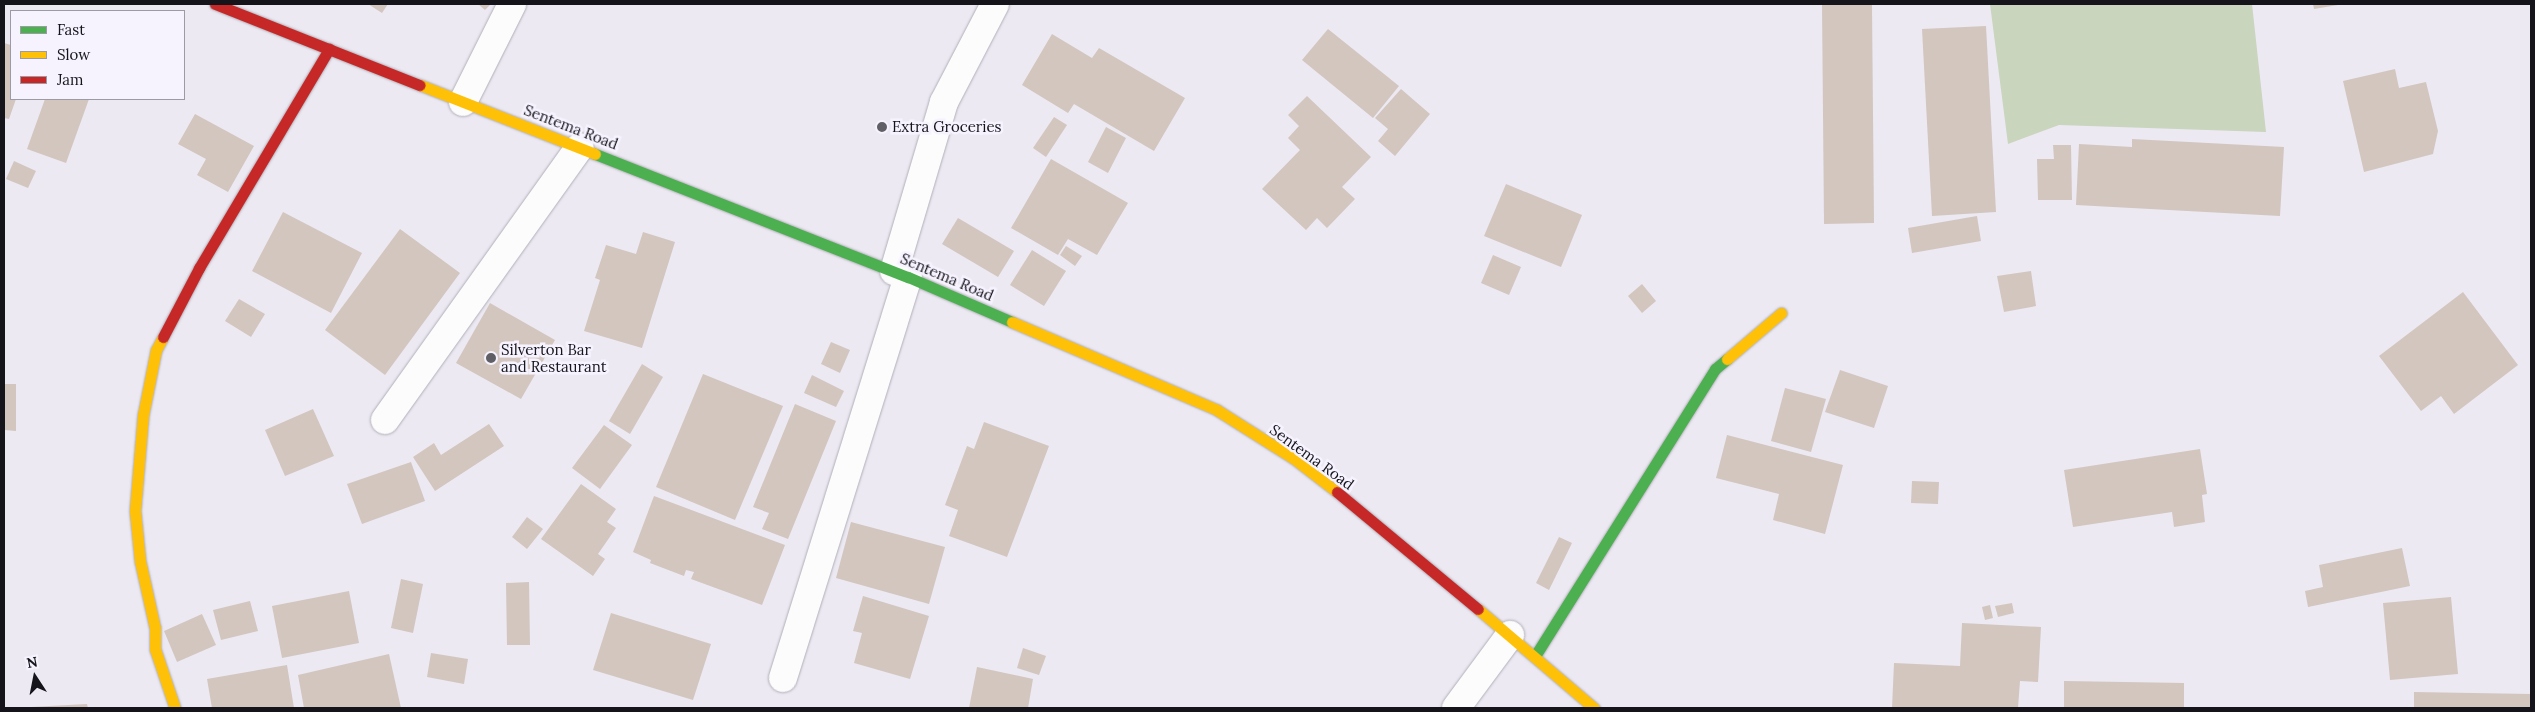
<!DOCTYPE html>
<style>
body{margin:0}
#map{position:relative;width:2535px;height:712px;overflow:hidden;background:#ece9f3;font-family:Lora,serif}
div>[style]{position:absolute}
.green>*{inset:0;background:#c9d5bd}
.building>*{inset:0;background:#d2c6bf}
.roads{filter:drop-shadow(0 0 1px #b1afb6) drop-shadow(0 0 1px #b1afb6)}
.street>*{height:28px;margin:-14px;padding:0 14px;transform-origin:14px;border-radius:14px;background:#fcfcfd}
.fast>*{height:11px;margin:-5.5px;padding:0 5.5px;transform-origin:5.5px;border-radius:5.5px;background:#4caf50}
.slow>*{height:11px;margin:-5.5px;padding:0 5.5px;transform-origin:5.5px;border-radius:5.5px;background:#ffc107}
.jam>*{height:11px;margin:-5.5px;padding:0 5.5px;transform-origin:5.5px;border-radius:5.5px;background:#c62828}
.dots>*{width:14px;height:14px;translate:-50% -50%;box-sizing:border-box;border:2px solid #f6f3ff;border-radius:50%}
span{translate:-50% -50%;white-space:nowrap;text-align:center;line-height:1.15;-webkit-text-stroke:5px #f6f3ff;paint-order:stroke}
.street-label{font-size:15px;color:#15141a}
.poi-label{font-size:15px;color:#15141a}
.left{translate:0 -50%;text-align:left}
.frame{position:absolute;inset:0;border:5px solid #15141a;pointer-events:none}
.legend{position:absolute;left:10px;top:10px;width:175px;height:90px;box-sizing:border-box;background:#f6f3ff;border:1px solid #9c9aa3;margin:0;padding:6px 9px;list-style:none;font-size:15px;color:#15141a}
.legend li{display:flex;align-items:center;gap:10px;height:25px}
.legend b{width:25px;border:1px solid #9c9aa3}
.north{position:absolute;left:10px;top:652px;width:50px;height:50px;-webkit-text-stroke:4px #f6f3ff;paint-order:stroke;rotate:349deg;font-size:14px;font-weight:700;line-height:20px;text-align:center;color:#15141a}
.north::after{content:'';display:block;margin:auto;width:18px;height:22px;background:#15141a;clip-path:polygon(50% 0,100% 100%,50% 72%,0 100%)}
</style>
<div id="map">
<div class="green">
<div style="clip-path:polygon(1990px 4px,2252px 4px,2266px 132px,2059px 125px,2008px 144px)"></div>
</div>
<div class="building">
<div style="clip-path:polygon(368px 4px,388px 4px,382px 13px)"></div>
<div style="clip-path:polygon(478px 4px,491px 4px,485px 10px)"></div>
<div style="clip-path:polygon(2313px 4px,2338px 4px,2338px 5px,2314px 9px)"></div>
<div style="clip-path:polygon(1822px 5px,1872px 5px,1874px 223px,1824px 224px)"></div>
<div style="clip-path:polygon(1986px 26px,1996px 212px,1932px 216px,1922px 29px)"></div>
<div style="clip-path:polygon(1328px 29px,1399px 86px,1373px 118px,1302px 60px)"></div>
<div style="clip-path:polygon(1052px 34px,1092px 58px,1099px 48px,1185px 98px,1154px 151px,1074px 104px,1068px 113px,1022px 85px)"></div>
<div style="clip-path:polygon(4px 43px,11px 45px,11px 99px,16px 99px,9px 119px,4px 118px)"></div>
<div style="clip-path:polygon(2395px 69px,2399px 88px,2426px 82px,2438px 131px,2433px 154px,2364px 172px,2343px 81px)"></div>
<div style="clip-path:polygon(1401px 89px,1430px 114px,1395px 156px,1378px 141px,1388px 129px,1375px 118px)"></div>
<div style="clip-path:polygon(1307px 96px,1371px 157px,1342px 187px,1355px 199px,1327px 228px,1317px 218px,1306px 230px,1262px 189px,1300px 150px,1288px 138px,1299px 126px,1288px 115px)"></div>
<div style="clip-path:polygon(45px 99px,89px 99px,66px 163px,27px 149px)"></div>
<div style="clip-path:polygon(195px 114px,254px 146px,228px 192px,197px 175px,206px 159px,178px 144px)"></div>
<div style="clip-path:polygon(1054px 117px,1067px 125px,1046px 157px,1033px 148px)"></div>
<div style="clip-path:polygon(1106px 127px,1126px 138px,1108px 173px,1088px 162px)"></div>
<div style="clip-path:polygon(2132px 139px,2284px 147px,2280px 216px,2076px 205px,2079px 144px,2132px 147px)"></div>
<div style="clip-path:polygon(2053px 145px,2071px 145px,2072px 200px,2038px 200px,2037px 159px,2054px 159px)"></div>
<div style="clip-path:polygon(1051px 159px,1128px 203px,1097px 255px,1068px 239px,1058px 255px,1011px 228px)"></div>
<div style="clip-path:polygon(14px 161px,36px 171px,28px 188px,6px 179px)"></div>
<div style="clip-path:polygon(1506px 184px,1582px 215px,1561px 267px,1484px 236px)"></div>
<div style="clip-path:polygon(283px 212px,362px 253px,331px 313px,252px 271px)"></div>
<div style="clip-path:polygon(1977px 216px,1981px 241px,1912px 253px,1908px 228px)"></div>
<div style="clip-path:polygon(958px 218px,1014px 251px,998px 277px,942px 244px)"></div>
<div style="clip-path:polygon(400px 229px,460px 273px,385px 375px,325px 330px)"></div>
<div style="clip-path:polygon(643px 232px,675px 242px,642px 348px,584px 331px,600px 280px,595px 278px,606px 245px,636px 254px)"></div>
<div style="clip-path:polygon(1066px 246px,1082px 256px,1075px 266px,1060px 255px)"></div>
<div style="clip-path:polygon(1032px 250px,1066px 271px,1044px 306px,1010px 285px)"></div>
<div style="clip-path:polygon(1493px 255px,1521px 267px,1509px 295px,1481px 283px)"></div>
<div style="clip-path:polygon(2031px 271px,2036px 306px,2004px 312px,1997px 276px)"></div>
<div style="clip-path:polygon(1642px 284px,1656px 301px,1642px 313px,1628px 296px)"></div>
<div style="clip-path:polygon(2463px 292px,2518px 365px,2454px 414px,2441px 396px,2421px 411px,2379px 356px)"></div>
<div style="clip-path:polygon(239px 299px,265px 314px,251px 337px,225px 321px)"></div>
<div style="clip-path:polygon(490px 303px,555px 340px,521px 399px,456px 363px)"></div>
<div style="clip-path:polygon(831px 342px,850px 350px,840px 373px,821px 364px)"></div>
<div style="clip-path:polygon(642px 364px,663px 377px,630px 434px,609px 421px)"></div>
<div style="clip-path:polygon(1840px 370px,1888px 386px,1874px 428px,1825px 412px)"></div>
<div style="clip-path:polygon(703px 374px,783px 406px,735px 520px,656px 487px)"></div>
<div style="clip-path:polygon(812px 375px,844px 391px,836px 407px,804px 393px)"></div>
<div style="clip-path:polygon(4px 384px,16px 384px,16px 431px,4px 430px)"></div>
<div style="clip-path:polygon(1785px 388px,1826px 399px,1811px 452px,1771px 441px)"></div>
<div style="clip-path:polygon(795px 404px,836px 421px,788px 539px,762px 529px,769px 513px,753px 507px)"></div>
<div style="clip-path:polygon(313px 409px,334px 456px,285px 476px,265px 430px)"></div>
<div style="clip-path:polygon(984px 422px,1049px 446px,1007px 557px,949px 536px,958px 510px,945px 505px,967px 446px,974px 449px)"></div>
<div style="clip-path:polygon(489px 424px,504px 446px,435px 491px,413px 457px,434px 443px,441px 455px)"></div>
<div style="clip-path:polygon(604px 425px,632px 445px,600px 489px,572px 468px)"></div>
<div style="clip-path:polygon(1727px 435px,1843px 465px,1825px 534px,1773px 520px,1779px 494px,1716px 478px)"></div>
<div style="clip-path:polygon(2200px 449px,2207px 494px,2202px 495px,2205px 522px,2174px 527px,2172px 512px,2073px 527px,2064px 470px)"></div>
<div style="clip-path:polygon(411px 462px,425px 501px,362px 524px,347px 484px)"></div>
<div style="clip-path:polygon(1912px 481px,1939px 482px,1938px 504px,1911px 503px)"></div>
<div style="clip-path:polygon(581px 484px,616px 509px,607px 522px,616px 528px,598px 554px,605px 559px,593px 576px,541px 539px)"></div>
<div style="clip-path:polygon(654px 496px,785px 545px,762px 605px,691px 579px,694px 572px,686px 570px,684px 576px,650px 563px,651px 560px,633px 552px)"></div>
<div style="clip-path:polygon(527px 517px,543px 529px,527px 549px,512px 537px)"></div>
<div style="clip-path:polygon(851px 522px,945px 547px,929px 604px,836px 578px)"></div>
<div style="clip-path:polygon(1559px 537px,1572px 543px,1549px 590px,1536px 583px)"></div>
<div style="clip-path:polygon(2402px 548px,2410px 586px,2308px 607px,2305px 591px,2323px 587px,2319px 565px)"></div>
<div style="clip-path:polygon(401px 579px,423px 584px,413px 633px,391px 628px)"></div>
<div style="clip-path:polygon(529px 582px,530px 645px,507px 645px,506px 583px)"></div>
<div style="clip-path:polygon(349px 591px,359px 643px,282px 658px,272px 606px)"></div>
<div style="clip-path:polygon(863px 596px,929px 616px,910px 679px,854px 663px,862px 633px,853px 631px)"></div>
<div style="clip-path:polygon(2451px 597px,2458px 674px,2390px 680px,2383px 603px)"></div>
<div style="clip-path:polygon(250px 601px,258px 631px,221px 640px,213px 610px)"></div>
<div style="clip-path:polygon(2012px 603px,2014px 613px,1998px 617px,1995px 606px)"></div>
<div style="clip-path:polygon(1990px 605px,1993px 618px,1985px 620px,1982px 607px)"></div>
<div style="clip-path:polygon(611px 613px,711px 644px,693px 700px,593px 670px)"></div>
<div style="clip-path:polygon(202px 614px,216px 645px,177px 662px,164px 631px)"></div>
<div style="clip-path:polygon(1962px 623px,2041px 627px,2038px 682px,2020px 681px,2018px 708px,1892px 708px,1894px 663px,1960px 666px)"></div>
<div style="clip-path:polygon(1023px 648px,1046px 656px,1039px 675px,1017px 668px)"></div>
<div style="clip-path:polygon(431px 653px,468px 659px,464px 684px,427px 677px)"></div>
<div style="clip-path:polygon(389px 654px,401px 708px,304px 708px,298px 675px)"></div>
<div style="clip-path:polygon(287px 665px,294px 708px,212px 708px,207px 679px)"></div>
<div style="clip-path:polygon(977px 667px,1033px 679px,1028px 708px,969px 708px)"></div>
<div style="clip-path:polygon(2064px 681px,2184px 683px,2184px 708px,2064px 708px)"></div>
<div style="clip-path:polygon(2414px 692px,2531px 694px,2531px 708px,2414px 708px)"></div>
<div style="clip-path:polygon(87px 704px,88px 708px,31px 708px,31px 707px)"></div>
</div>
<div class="roads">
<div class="street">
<div style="left:463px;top:102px;width:110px;rotate:-63.4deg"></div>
<div style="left:894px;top:271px;width:176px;rotate:-73.5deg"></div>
<div style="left:944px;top:102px;width:110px;rotate:-62.5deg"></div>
<div style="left:385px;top:420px;width:335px;rotate:-54.5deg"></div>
<div style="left:783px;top:678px;width:420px;rotate:-72.7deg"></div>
<div style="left:1456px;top:708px;width:91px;rotate:-53.5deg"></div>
</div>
<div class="fast">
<div style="left:595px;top:154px;width:336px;rotate:21.5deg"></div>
<div style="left:908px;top:277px;width:113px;rotate:23.4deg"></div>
<div style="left:1535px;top:656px;width:339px;rotate:-57.9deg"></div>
<div style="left:1715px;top:369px;width:16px;rotate:-40deg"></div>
</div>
<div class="slow">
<div style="left:420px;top:85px;width:188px;rotate:21.5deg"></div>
<div style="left:1012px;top:322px;width:223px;rotate:23.2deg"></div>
<div style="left:1217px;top:410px;width:90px;rotate:32.3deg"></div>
<div style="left:1293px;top:458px;width:56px;rotate:37.7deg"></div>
<div style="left:163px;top:337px;width:15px;rotate:118deg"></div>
<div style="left:156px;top:350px;width:66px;rotate:101.3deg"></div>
<div style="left:143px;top:415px;width:96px;rotate:94.8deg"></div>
<div style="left:135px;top:511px;width:50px;rotate:84.3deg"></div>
<div style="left:140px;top:561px;width:69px;rotate:77.4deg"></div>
<div style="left:155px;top:628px;width:21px;rotate:90deg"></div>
<div style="left:155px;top:649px;width:62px;rotate:71.3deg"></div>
<div style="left:1727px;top:359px;width:71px;rotate:-40.4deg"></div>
<div style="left:1478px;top:609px;width:153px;rotate:40.5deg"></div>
</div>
<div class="jam">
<div style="left:215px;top:4px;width:220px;rotate:21.6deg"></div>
<div style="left:163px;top:337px;width:78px;rotate:-62.4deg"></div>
<div style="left:199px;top:268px;width:255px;rotate:-59.3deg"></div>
<div style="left:1337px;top:492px;width:183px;rotate:39.7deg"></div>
</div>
</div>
<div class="dots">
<div style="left:882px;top:127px;background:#605f66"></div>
<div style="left:491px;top:358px;background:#605f66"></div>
</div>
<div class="street-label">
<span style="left:571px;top:127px;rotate:21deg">Sentema Road</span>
<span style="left:947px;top:277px;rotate:23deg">Sentema Road</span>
<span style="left:1312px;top:457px;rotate:36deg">Sentema Road</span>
</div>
<div class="poi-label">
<span class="left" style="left:892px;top:127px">Extra Groceries</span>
<span class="left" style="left:501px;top:358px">Silverton Bar<br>and Restaurant</span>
</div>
<div class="frame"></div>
<ul class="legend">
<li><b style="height:6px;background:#4caf50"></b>Fast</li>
<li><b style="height:6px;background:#ffc107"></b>Slow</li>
<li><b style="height:6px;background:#c62828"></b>Jam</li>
</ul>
<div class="north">N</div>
</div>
